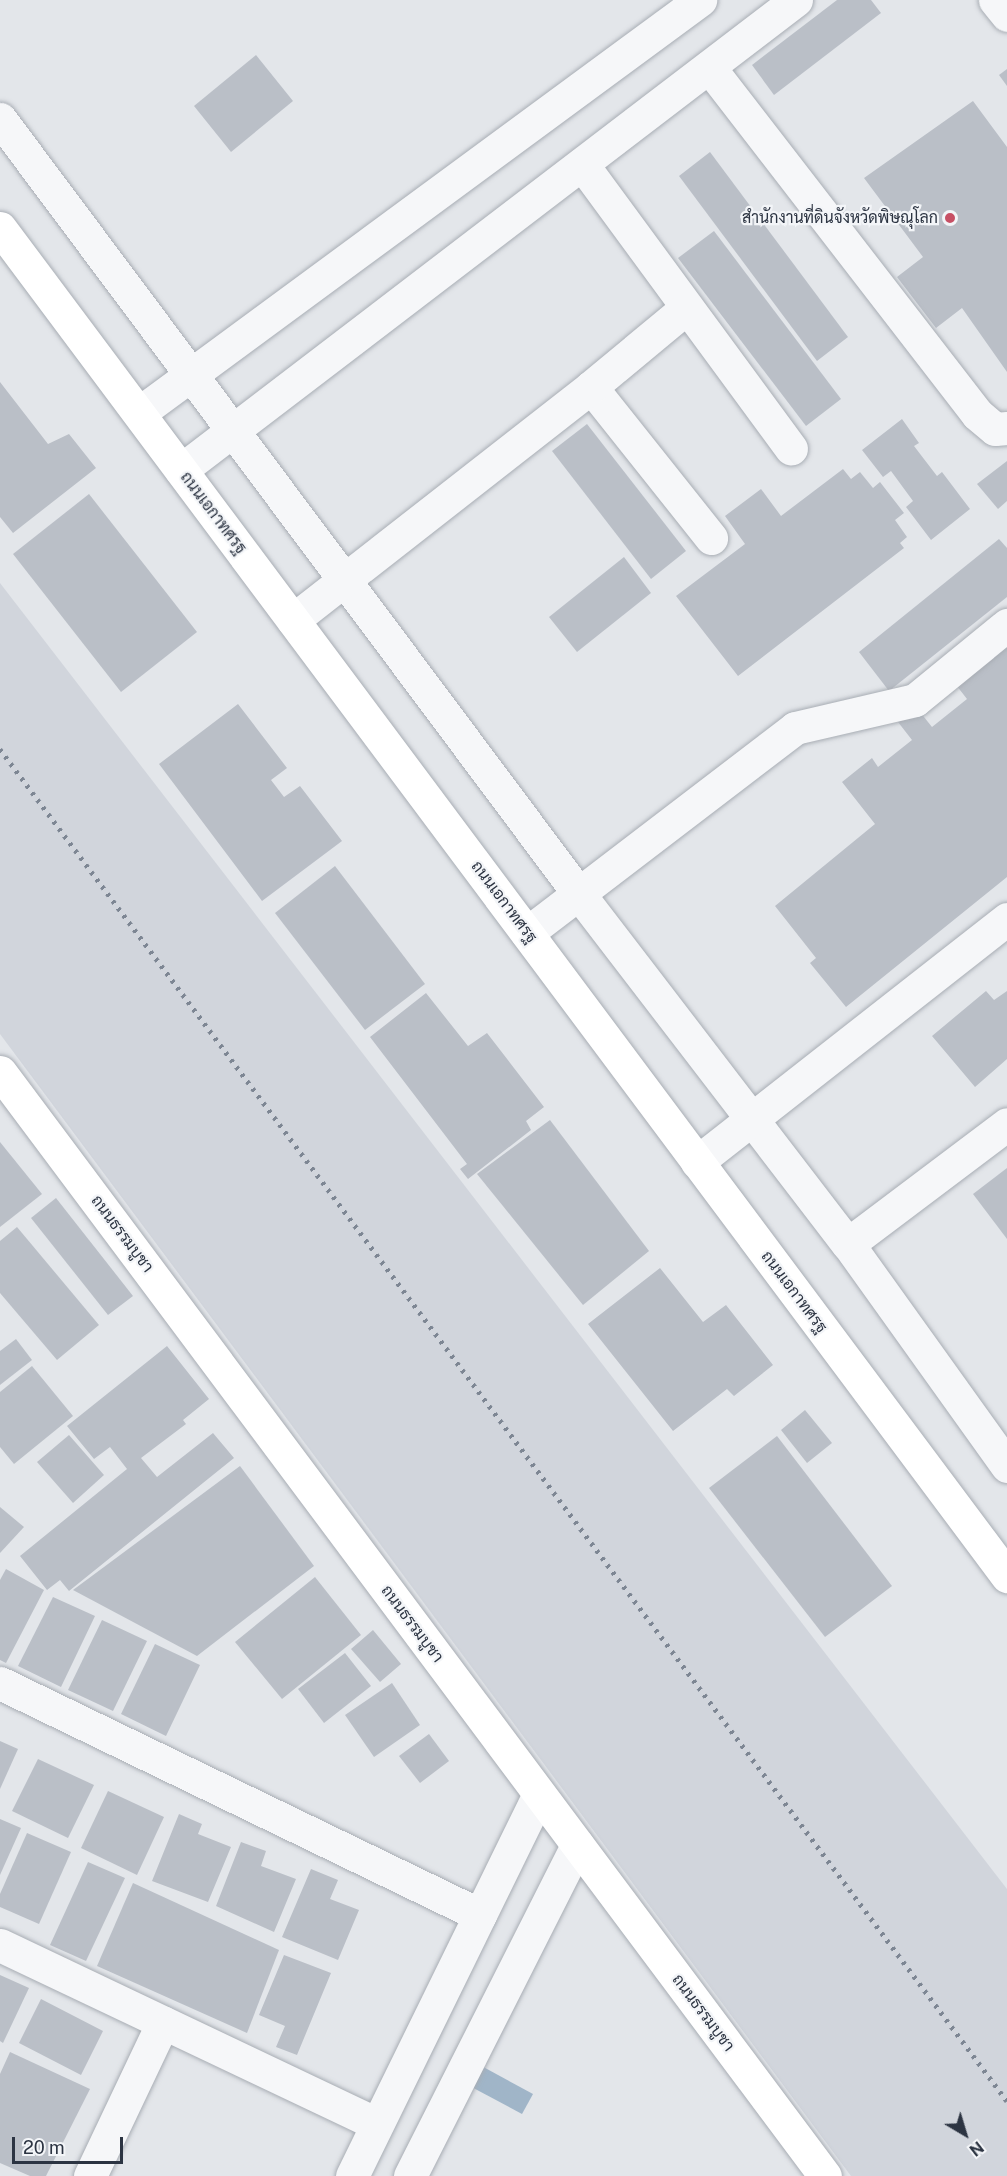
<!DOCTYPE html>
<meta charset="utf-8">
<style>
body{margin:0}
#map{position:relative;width:1007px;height:2176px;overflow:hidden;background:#e3e6ea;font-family:"Public Sans",Sarabun,sans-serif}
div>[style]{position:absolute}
.built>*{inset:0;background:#d1d5dc}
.water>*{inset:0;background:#a0b5c8}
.building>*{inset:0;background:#babfc7}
.roads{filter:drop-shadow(0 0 2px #a8adb4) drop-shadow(0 0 2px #a8adb4)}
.minor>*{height:33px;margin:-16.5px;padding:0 16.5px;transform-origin:16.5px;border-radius:16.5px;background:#f6f7f9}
.major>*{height:33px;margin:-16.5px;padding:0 16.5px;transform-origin:16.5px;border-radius:16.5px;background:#fff}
.rail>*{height:4.5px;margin-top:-2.25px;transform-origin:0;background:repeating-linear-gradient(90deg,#7d8693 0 3px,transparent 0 9px)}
.dots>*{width:16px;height:16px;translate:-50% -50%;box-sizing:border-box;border:3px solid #f3f5f8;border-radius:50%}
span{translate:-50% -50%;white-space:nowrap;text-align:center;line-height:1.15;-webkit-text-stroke:4.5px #f3f5f8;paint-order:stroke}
.poi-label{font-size:16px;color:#2c3442}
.right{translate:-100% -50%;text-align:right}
.street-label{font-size:16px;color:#2c3442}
.north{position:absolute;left:935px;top:2104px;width:60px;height:60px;-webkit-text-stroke:4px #f3f5f8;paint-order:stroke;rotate:142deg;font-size:16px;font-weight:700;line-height:24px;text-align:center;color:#2c3442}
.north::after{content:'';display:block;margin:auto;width:21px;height:27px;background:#2c3442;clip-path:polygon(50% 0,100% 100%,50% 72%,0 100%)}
.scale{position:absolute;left:12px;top:2137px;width:111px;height:27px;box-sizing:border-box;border:3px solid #2c3442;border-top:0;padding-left:8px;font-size:18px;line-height:21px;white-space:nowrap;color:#2c3442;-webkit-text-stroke:4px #f3f5f8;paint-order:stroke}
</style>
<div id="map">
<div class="built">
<div style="clip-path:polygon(0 583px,1007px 1889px,1007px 2176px,851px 2176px,0 1034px)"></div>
</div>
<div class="water">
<div style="clip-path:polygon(476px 2063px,533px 2094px,522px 2114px,464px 2083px)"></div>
</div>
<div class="building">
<div style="clip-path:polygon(837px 0,871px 0,881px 13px,774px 95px,752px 65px)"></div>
<div style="clip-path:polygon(256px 55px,293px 101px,231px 152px,194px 106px)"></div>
<div style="clip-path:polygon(1007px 69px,1007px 86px,999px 75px)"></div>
<div style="clip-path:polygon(973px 101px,1007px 147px,1007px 372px,962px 308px,936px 328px,897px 277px,923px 257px,864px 178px)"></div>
<div style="clip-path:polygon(710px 152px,848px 337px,817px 361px,679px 176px)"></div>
<div style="clip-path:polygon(714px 231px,841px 399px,806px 426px,678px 258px)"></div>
<div style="clip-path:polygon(0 382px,48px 444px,69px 434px,96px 468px,13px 533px,0 517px)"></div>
<div style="clip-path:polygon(902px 419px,919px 443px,914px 446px,937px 476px,942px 472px,970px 509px,931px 540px,906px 507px,913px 501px,891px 471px,883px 477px,862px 450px)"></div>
<div style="clip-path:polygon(587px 424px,686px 551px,651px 579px,552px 451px)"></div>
<div style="clip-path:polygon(1007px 461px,1007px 501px,998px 509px,977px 484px)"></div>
<div style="clip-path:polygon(843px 469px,851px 479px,860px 472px,873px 488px,880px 482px,904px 513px,895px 520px,907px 537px,900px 543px,904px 548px,738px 676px,676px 596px,745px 544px,725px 516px,761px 489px,781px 516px)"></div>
<div style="clip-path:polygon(89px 494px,197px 632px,121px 692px,13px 554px)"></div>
<div style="clip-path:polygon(999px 539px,1007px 548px,1007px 597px,889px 691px,859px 652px)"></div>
<div style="clip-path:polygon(624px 557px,651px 593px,577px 652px,549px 617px)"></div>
<div style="clip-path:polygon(1007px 644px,1007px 877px,846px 1007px,810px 963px,816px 958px,775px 906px,875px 824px,842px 782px,872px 758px,878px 767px,912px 740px,898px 722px,916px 707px,932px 727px,967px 699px,953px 681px)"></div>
<div style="clip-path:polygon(238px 704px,287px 768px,271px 780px,284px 797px,300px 786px,342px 841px,262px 901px,159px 764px)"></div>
<div style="clip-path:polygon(335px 866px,425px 984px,365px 1030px,275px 913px)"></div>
<div style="clip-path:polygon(986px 991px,994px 1000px,1007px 991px,1007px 1059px,975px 1087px,932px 1036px)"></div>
<div style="clip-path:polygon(426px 993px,468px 1046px,487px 1033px,544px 1107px,526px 1121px,531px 1130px,468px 1179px,460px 1169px,467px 1164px,370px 1037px)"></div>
<div style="clip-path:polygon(550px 1120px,649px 1251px,583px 1305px,477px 1174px)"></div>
<div style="clip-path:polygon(0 1142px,42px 1194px,0 1227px)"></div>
<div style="clip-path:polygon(1007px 1168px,1007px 1239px,973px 1194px)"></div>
<div style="clip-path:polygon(56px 1198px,133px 1296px,108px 1315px,31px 1218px)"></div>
<div style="clip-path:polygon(17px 1227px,99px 1325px,57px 1360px,0 1293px,0 1241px)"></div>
<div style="clip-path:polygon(660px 1268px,703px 1322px,726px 1305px,773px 1365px,734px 1396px,727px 1389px,673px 1431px,588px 1324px)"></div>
<div style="clip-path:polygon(16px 1339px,32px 1360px,0 1385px,0 1351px)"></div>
<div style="clip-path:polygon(167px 1346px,209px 1399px,183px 1420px,186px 1424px,141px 1458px,157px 1477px,213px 1433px,234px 1458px,69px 1591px,60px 1580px,47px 1590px,20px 1556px,127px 1469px,110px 1447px,94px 1459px,67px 1426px)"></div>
<div style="clip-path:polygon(32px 1366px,73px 1416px,14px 1464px,0 1447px,0 1392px)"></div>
<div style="clip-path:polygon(805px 1410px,832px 1443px,807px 1463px,781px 1430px)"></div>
<div style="clip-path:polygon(69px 1435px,104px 1475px,73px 1503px,37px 1462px)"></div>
<div style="clip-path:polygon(777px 1436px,892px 1586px,825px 1637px,709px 1488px)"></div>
<div style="clip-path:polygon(240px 1466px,314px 1566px,197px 1656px,73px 1590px)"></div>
<div style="clip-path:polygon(0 1507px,24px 1527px,0 1553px)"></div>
<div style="clip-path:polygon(6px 1569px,44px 1590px,6px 1663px,0 1660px,0 1580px)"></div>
<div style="clip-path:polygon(315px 1577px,361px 1635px,282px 1699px,235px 1642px)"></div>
<div style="clip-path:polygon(53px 1597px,95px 1616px,61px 1687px,18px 1666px)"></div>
<div style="clip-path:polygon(102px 1620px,147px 1641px,113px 1711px,68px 1690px)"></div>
<div style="clip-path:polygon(373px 1630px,401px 1664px,380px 1682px,351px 1649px)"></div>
<div style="clip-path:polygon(155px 1644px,200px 1665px,166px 1736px,121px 1714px)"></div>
<div style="clip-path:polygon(345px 1653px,371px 1686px,324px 1723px,298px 1689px)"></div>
<div style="clip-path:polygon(392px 1683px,420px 1725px,374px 1757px,345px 1715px)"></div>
<div style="clip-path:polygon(429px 1734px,449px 1761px,420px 1783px,399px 1756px)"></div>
<div style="clip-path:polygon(0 1741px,18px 1749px,0 1789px)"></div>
<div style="clip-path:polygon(38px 1759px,94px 1785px,68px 1838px,12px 1811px)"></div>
<div style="clip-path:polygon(108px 1791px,164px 1817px,137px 1875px,81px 1848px)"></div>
<div style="clip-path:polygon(179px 1814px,202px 1824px,198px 1834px,231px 1847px,208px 1902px,152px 1881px)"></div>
<div style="clip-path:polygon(0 1819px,21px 1828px,0 1875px)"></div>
<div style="clip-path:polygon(27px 1833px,71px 1852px,39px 1924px,0 1907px,0 1894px)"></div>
<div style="clip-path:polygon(241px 1842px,266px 1851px,261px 1866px,296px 1879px,274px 1932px,216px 1906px)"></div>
<div style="clip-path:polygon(88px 1862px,125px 1878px,86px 1961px,50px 1945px)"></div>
<div style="clip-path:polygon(311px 1869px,338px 1880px,330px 1899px,359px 1910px,338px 1960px,282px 1937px)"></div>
<div style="clip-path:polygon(133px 1883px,279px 1950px,247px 2033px,97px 1966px)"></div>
<div style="clip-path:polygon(284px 1955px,331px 1973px,297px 2055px,276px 2047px,285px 2026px,259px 2015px)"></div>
<div style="clip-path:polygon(0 1975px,29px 1988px,3px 2043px,0 2041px)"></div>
<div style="clip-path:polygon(41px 1999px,103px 2031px,81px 2075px,19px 2043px)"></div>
<div style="clip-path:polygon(10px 2052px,90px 2089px,46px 2176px,30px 2176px,0 2163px,0 2074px)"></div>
</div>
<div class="roads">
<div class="minor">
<div style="left:995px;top:0;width:19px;rotate:51deg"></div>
<div style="left:709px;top:67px;width:438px;rotate:52.3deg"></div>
<div style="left:977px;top:414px;width:23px;rotate:40deg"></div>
<div style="left:995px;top:429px;width:12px;rotate:-5deg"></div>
<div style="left:0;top:119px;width:967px;rotate:53.24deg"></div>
<div style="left:579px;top:894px;width:441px;rotate:52.5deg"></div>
<div style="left:848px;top:1244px;width:273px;rotate:54.4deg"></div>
<div style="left:582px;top:164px;width:353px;rotate:53.7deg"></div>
<div style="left:591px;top:387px;width:193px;rotate:51.5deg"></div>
<div style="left:139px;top:413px;width:697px;rotate:-36.36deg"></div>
<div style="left:181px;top:470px;width:774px;rotate:-37.39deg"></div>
<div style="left:293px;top:620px;width:378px;rotate:-38deg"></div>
<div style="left:591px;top:387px;width:122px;rotate:-39.7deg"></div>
<div style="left:527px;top:933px;width:337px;rotate:-37.4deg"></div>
<div style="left:795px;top:728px;width:123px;rotate:-13.1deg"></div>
<div style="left:915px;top:700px;width:119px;rotate:-39.2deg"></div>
<div style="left:697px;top:1162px;width:394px;rotate:-38.1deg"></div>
<div style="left:848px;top:1244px;width:199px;rotate:-37deg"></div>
<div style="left:0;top:1683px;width:533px;rotate:25.8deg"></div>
<div style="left:0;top:1945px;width:417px;rotate:25.4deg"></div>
<div style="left:90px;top:2176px;width:170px;rotate:-64.6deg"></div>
<div style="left:352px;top:2176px;width:425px;rotate:-63.9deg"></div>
<div style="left:410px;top:2176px;width:371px;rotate:-63.2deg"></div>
</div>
<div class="major">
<div style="left:0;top:228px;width:1683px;rotate:53.24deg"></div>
<div style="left:0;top:1072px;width:1378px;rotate:53.23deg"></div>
</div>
</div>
<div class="rail">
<div style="left:0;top:749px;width:1686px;rotate:53.32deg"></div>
</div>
<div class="dots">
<div style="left:950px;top:218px;background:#c75065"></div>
</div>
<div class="poi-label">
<span class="right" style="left:938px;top:218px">สำนักงานที่ดินจังหวัดพิษณุโลก</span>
</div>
<div class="street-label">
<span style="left:213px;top:513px;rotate:53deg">ถนนเอกาทศรฐ</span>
<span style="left:504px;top:902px;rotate:53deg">ถนนเอกาทศรฐ</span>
<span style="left:122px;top:1234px;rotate:53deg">ถนนธรรมบูชา</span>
<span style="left:794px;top:1292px;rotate:53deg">ถนนเอกาทศรฐ</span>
<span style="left:412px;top:1624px;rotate:53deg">ถนนธรรมบูชา</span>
<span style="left:703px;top:2013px;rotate:53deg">ถนนธรรมบูชา</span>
</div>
<div class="north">N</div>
<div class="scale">20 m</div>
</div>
